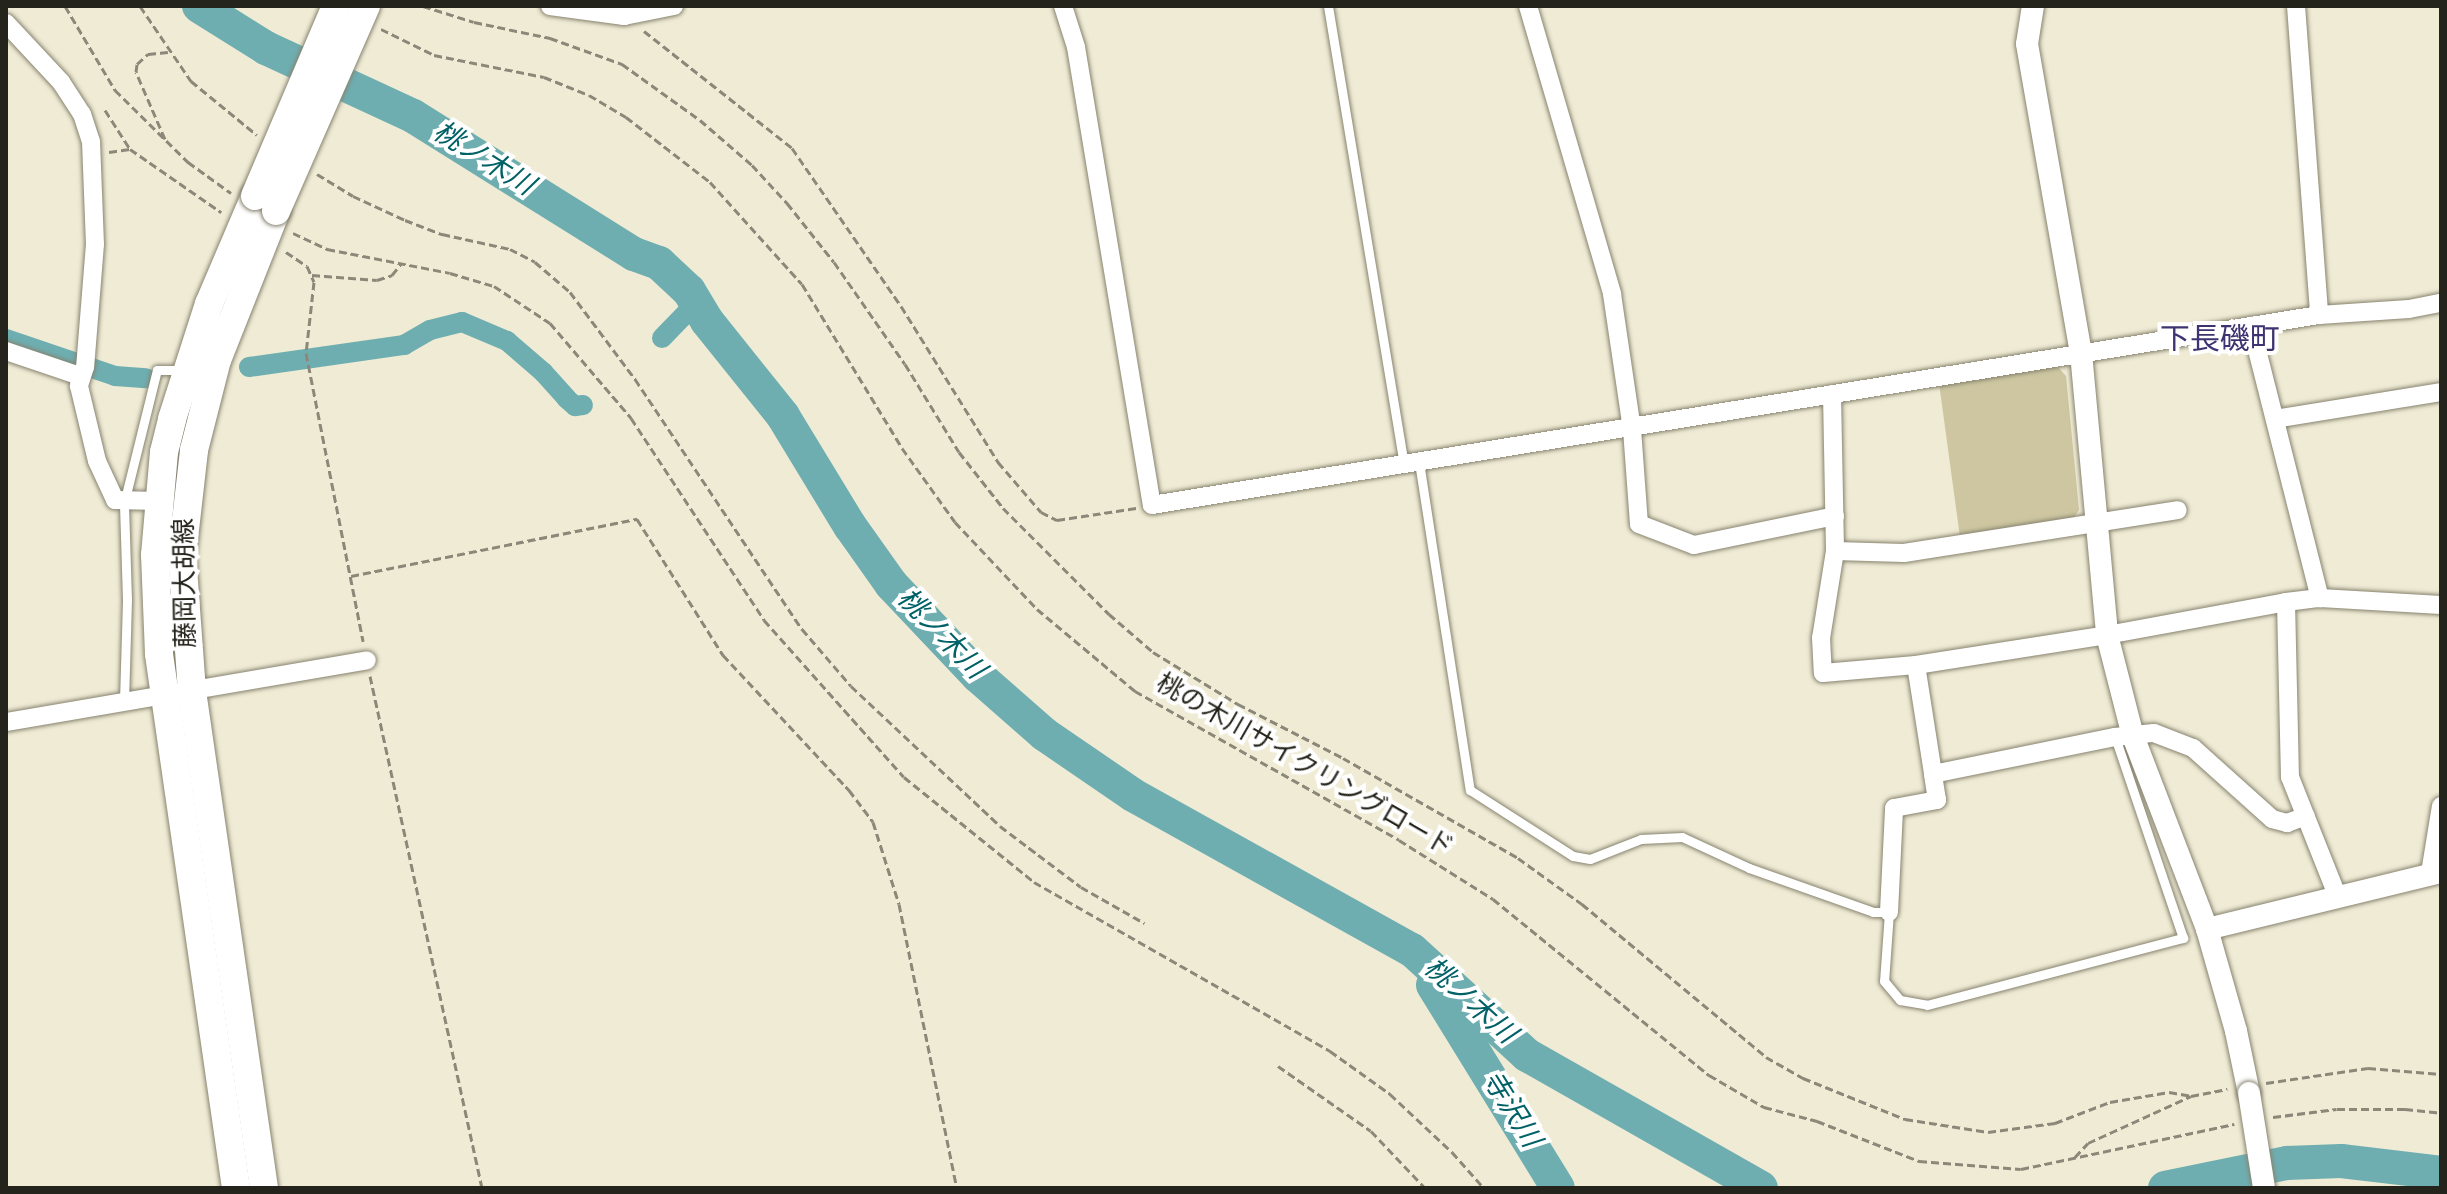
<!DOCTYPE html>
<meta charset="utf-8">
<style>
body{margin:0}
#map{position:relative;width:2447px;height:1194px;overflow:hidden;background:#efebd5;font-family:Overpass,"Noto Sans JP",sans-serif}
div>[style]{position:absolute}
.green>*{inset:0;background:#cdc6a1}
.canal>*{height:20px;margin:-10px;padding:0 10px;transform-origin:10px;border-radius:10px;background:#6eaeb1}
.river>*{height:34px;margin:-17px;padding:0 17px;transform-origin:17px;border-radius:17px;background:#6eaeb1}
.path>*{height:3px;margin-top:-1.5px;transform-origin:0;background:repeating-linear-gradient(90deg,#8b8879 0 8px,transparent 0 12px)}
.roads{filter:drop-shadow(0 0 2px #87836f) drop-shadow(0 0 2px #87836f)}
.service>*{height:9px;margin:-4.5px;padding:0 4.5px;transform-origin:4.5px;border-radius:4.5px;background:#fff}
.minor>*{height:18px;margin:-9px;padding:0 9px;transform-origin:9px;border-radius:9px;background:#fff}
.tertiary>*{height:22px;margin:-11px;padding:0 11px;transform-origin:11px;border-radius:11px;background:#fff}
.primary>*{height:28px;margin:-14px;padding:0 14px;transform-origin:14px;border-radius:14px;background:#fff}
.bridges{filter:drop-shadow(0 0 2px #87836f) drop-shadow(0 0 2px #87836f)}
.tertiary-bridge>*{height:22px;margin:-11px;padding:0 11px;transform-origin:11px;border-radius:11px;background:#fff}
.primary-bridge>*{height:28px;margin:-14px;padding:0 14px;transform-origin:14px;border-radius:14px;background:#fff}
span{translate:-50% -50%;white-space:nowrap;text-align:center;line-height:1.15;-webkit-text-stroke:8px #fff;paint-order:stroke}
.street-label{font-size:26px;color:#25241c}
.water-label{font-size:28px;color:#006166;font-style:italic}
.quarter-label{font-size:30px;color:#3e3370}
.frame{position:absolute;inset:0;border:8px solid #25241c;pointer-events:none}
</style>
<div id="map">
<div class="green">
<div style="clip-path:polygon(2057px 366px,2066px 376px,2079px 510px,2072px 520px,1960px 537px,1939px 383px)"></div>
</div>
<div class="canal">
<div style="left:662px;top:338px;width:47px;rotate:-45.9deg"></div>
<div style="left:6px;top:339px;width:115px;rotate:18.7deg"></div>
<div style="left:115px;top:376px;width:31px;rotate:4deg"></div>
<div style="left:249px;top:367px;width:157px;rotate:-8.1deg"></div>
<div style="left:404px;top:345px;width:30px;rotate:-30deg"></div>
<div style="left:430px;top:330px;width:33px;rotate:-14deg"></div>
<div style="left:462px;top:322px;width:49px;rotate:22.9deg"></div>
<div style="left:507px;top:341px;width:48px;rotate:40.7deg"></div>
<div style="left:543px;top:372px;width:36px;rotate:48deg"></div>
<div style="left:567px;top:399px;width:11px;rotate:41deg"></div>
<div style="left:575px;top:406px;width:8px;rotate:-7deg"></div>
</div>
<div class="river">
<div style="left:199px;top:6px;width:79px;rotate:32.1deg"></div>
<div style="left:266px;top:48px;width:162px;rotate:24.8deg"></div>
<div style="left:413px;top:116px;width:261px;rotate:32deg"></div>
<div style="left:634px;top:254px;width:27px;rotate:20deg"></div>
<div style="left:659px;top:263px;width:41px;rotate:43deg"></div>
<div style="left:689px;top:291px;width:35px;rotate:59deg"></div>
<div style="left:707px;top:321px;width:122px;rotate:51.3deg"></div>
<div style="left:783px;top:416px;width:129px;rotate:58.7deg"></div>
<div style="left:850px;top:526px;width:71px;rotate:54.7deg"></div>
<div style="left:891px;top:584px;width:127px;rotate:46.6deg"></div>
<div style="left:978px;top:676px;width:88px;rotate:41.3deg"></div>
<div style="left:1044px;top:734px;width:108px;rotate:34.4deg"></div>
<div style="left:1133px;top:795px;width:319px;rotate:29.1deg"></div>
<div style="left:1412px;top:950px;width:156px;rotate:42.4deg"></div>
<div style="left:1527px;top:1055px;width:269px;rotate:29.6deg"></div>
<div style="left:1433px;top:985px;width:238px;rotate:58.4deg"></div>
<div style="left:2165px;top:1188px;width:125px;rotate:-11.6deg"></div>
<div style="left:2287px;top:1163px;width:54px;rotate:-2.1deg"></div>
<div style="left:2341px;top:1161px;width:101px;rotate:6.8deg"></div>
</div>
<div class="path">
<div style="left:65px;top:6px;width:98px;rotate:59.2deg"></div>
<div style="left:115px;top:90px;width:103px;rotate:44.6deg"></div>
<div style="left:188px;top:162px;width:53px;rotate:35.8deg"></div>
<div style="left:140px;top:6px;width:91px;rotate:55.8deg"></div>
<div style="left:191px;top:81px;width:85px;rotate:39.3deg"></div>
<div style="left:423px;top:6px;width:53px;rotate:17.4deg"></div>
<div style="left:474px;top:22px;width:78px;rotate:11.9deg"></div>
<div style="left:550px;top:38px;width:77px;rotate:19.9deg"></div>
<div style="left:622px;top:64px;width:96px;rotate:35.7deg"></div>
<div style="left:700px;top:120px;width:69px;rotate:40.9deg"></div>
<div style="left:752px;top:165px;width:52px;rotate:47.4deg"></div>
<div style="left:787px;top:203px;width:75px;rotate:51.5deg"></div>
<div style="left:834px;top:262px;width:124px;rotate:55.2deg"></div>
<div style="left:905px;top:364px;width:103px;rotate:58.5deg"></div>
<div style="left:959px;top:452px;width:71px;rotate:51.8deg"></div>
<div style="left:1003px;top:508px;width:150px;rotate:45deg"></div>
<div style="left:1109px;top:614px;width:58px;rotate:40.8deg"></div>
<div style="left:1153px;top:652px;width:100px;rotate:31.5deg"></div>
<div style="left:1238px;top:704px;width:118px;rotate:27.2deg"></div>
<div style="left:1343px;top:758px;width:202px;rotate:29.7deg"></div>
<div style="left:1518px;top:858px;width:79px;rotate:35.7deg"></div>
<div style="left:1582px;top:904px;width:239px;rotate:39.7deg"></div>
<div style="left:1766px;top:1057px;width:43px;rotate:29.6deg"></div>
<div style="left:1803px;top:1078px;width:110px;rotate:21.9deg"></div>
<div style="left:1905px;top:1119px;width:84px;rotate:8.9deg"></div>
<div style="left:1988px;top:1132px;width:68px;rotate:-7.7deg"></div>
<div style="left:2055px;top:1123px;width:59px;rotate:-20.9deg"></div>
<div style="left:2110px;top:1102px;width:60px;rotate:-9.6deg"></div>
<div style="left:2169px;top:1092px;width:22px;rotate:10deg"></div>
<div style="left:2191px;top:1096px;width:37px;rotate:-11deg"></div>
<div style="left:381px;top:29px;width:59px;rotate:26.1deg"></div>
<div style="left:434px;top:55px;width:112px;rotate:11.3deg"></div>
<div style="left:544px;top:77px;width:48px;rotate:21.8deg"></div>
<div style="left:589px;top:95px;width:43px;rotate:30.7deg"></div>
<div style="left:626px;top:117px;width:106px;rotate:37.7deg"></div>
<div style="left:710px;top:182px;width:137px;rotate:48deg"></div>
<div style="left:802px;top:284px;width:192px;rotate:58.6deg"></div>
<div style="left:902px;top:448px;width:91px;rotate:54.4deg"></div>
<div style="left:955px;top:522px;width:120px;rotate:46.7deg"></div>
<div style="left:1037px;top:609px;width:128px;rotate:39.9deg"></div>
<div style="left:1135px;top:691px;width:303px;rotate:29.4deg"></div>
<div style="left:1399px;top:840px;width:111px;rotate:32.1deg"></div>
<div style="left:1493px;top:899px;width:279px;rotate:39.2deg"></div>
<div style="left:1709px;top:1075px;width:64px;rotate:30.2deg"></div>
<div style="left:1764px;top:1107px;width:55px;rotate:14.8deg"></div>
<div style="left:1817px;top:1121px;width:110px;rotate:21.4deg"></div>
<div style="left:1919px;top:1161px;width:102px;rotate:4.5deg"></div>
<div style="left:2021px;top:1169px;width:218px;rotate:-11.9deg"></div>
<div style="left:644px;top:31px;width:189px;rotate:38.3deg"></div>
<div style="left:792px;top:148px;width:192px;rotate:55.4deg"></div>
<div style="left:901px;top:306px;width:184px;rotate:58.1deg"></div>
<div style="left:998px;top:462px;width:66px;rotate:49.3deg"></div>
<div style="left:1041px;top:512px;width:18px;rotate:27deg"></div>
<div style="left:1057px;top:520px;width:80px;rotate:-8.6deg"></div>
<div style="left:105px;top:110px;width:46px;rotate:57.3deg"></div>
<div style="left:165px;top:139px;width:73px;rotate:-113.4deg"></div>
<div style="left:136px;top:72px;width:8px;rotate:-83deg"></div>
<div style="left:137px;top:64px;width:15px;rotate:-42deg"></div>
<div style="left:148px;top:54px;width:20px;rotate:-6deg"></div>
<div style="left:109px;top:152px;width:21px;rotate:-8deg"></div>
<div style="left:130px;top:149px;width:111px;rotate:34.7deg"></div>
<div style="left:317px;top:174px;width:42px;rotate:31.4deg"></div>
<div style="left:353px;top:196px;width:57px;rotate:24.8deg"></div>
<div style="left:405px;top:220px;width:40px;rotate:21deg"></div>
<div style="left:442px;top:234px;width:70px;rotate:12.4deg"></div>
<div style="left:510px;top:249px;width:28px;rotate:27deg"></div>
<div style="left:535px;top:262px;width:46px;rotate:40.6deg"></div>
<div style="left:570px;top:292px;width:109px;rotate:53.2deg"></div>
<div style="left:635px;top:379px;width:301px;rotate:56.3deg"></div>
<div style="left:802px;top:629px;width:75px;rotate:49.3deg"></div>
<div style="left:851px;top:686px;width:204px;rotate:43.2deg"></div>
<div style="left:1000px;top:826px;width:101px;rotate:37deg"></div>
<div style="left:1081px;top:887px;width:73px;rotate:29.7deg"></div>
<div style="left:293px;top:233px;width:38px;rotate:25deg"></div>
<div style="left:327px;top:249px;width:125px;rotate:11deg"></div>
<div style="left:450px;top:273px;width:46px;rotate:16.5deg"></div>
<div style="left:494px;top:286px;width:67px;rotate:33.5deg"></div>
<div style="left:550px;top:323px;width:125px;rotate:49.5deg"></div>
<div style="left:631px;top:418px;width:242px;rotate:56.6deg"></div>
<div style="left:764px;top:620px;width:210px;rotate:48.3deg"></div>
<div style="left:904px;top:777px;width:167px;rotate:38.9deg"></div>
<div style="left:1034px;top:882px;width:341px;rotate:29.7deg"></div>
<div style="left:1330px;top:1051px;width:74px;rotate:35.6deg"></div>
<div style="left:1390px;top:1094px;width:85px;rotate:43.1deg"></div>
<div style="left:1452px;top:1152px;width:48px;rotate:48.4deg"></div>
<div style="left:286px;top:252px;width:25px;rotate:34deg"></div>
<div style="left:307px;top:266px;width:17px;rotate:66deg"></div>
<div style="left:314px;top:282px;width:71px;rotate:96.4deg"></div>
<div style="left:306px;top:353px;width:294px;rotate:78.8deg"></div>
<div style="left:312px;top:275px;width:65px;rotate:4.4deg"></div>
<div style="left:377px;top:280px;width:16px;rotate:-18deg"></div>
<div style="left:392px;top:275px;width:14px;rotate:-51deg"></div>
<div style="left:351px;top:576px;width:292px;rotate:-11.3deg"></div>
<div style="left:637px;top:519px;width:161px;rotate:57.7deg"></div>
<div style="left:723px;top:655px;width:185px;rotate:47deg"></div>
<div style="left:849px;top:790px;width:40px;rotate:53deg"></div>
<div style="left:873px;top:822px;width:86px;rotate:72.4deg"></div>
<div style="left:899px;top:904px;width:290px;rotate:78.5deg"></div>
<div style="left:370px;top:676px;width:524px;rotate:77.66deg"></div>
<div style="left:1278px;top:1066px;width:113px;rotate:35deg"></div>
<div style="left:1371px;top:1131px;width:79px;rotate:46.5deg"></div>
<div style="left:2266px;top:1083px;width:103px;rotate:-8.4deg"></div>
<div style="left:2368px;top:1068px;width:73px;rotate:4.7deg"></div>
<div style="left:2273px;top:1117px;width:64px;rotate:-7.1deg"></div>
<div style="left:2337px;top:1109px;width:68px"></div>
<div style="left:2405px;top:1109px;width:36px;rotate:6deg"></div>
<div style="left:2075px;top:1157px;width:19px;rotate:-47deg"></div>
<div style="left:2088px;top:1143px;width:113px;rotate:-24.5deg"></div>
</div>
<div class="roads">
<div class="service">
<div style="left:1328px;top:6px;width:465px;rotate:80.6deg"></div>
<div style="left:1419px;top:462px;width:332px;rotate:81.2deg"></div>
<div style="left:1470px;top:790px;width:122px;rotate:32.7deg"></div>
<div style="left:1573px;top:856px;width:17px;rotate:10deg"></div>
<div style="left:1590px;top:859px;width:55px;rotate:-21.4deg"></div>
<div style="left:1641px;top:839px;width:41px;rotate:-2.8deg"></div>
<div style="left:1682px;top:837px;width:74px;rotate:24.8deg"></div>
<div style="left:1749px;top:868px;width:132px;rotate:19.5deg"></div>
<div style="left:1873px;top:912px;width:16px"></div>
<div style="left:1889px;top:912px;width:69px;rotate:94.1deg"></div>
<div style="left:1884px;top:981px;width:25px;rotate:50deg"></div>
<div style="left:1900px;top:1000px;width:27px;rotate:10deg"></div>
<div style="left:1927px;top:1005px;width:265px;rotate:-14.7deg"></div>
<div style="left:2183px;top:938px;width:212px;rotate:-108.7deg"></div>
<div style="left:124px;top:701px;width:101px;rotate:-88.3deg"></div>
<div style="left:127px;top:600px;width:97px;rotate:-91.8deg"></div>
<div style="left:124px;top:503px;width:137px;rotate:-76.1deg"></div>
<div style="left:157px;top:370px;width:26px"></div>
</div>
<div class="minor">
<div style="left:550px;top:6px;width:75px;rotate:7.7deg"></div>
<div style="left:624px;top:16px;width:51px;rotate:-11.3deg"></div>
<div style="left:1063px;top:6px;width:43px;rotate:72.4deg"></div>
<div style="left:1076px;top:47px;width:464px;rotate:80.6deg"></div>
<div style="left:1152px;top:505px;width:1182px;rotate:-9.25deg"></div>
<div style="left:2319px;top:315px;width:90px;rotate:-3.8deg"></div>
<div style="left:2409px;top:309px;width:33px;rotate:-11deg"></div>
<div style="left:1528px;top:6px;width:300px;rotate:73.7deg"></div>
<div style="left:1612px;top:294px;width:136px;rotate:81.6deg"></div>
<div style="left:1632px;top:429px;width:95px;rotate:85.8deg"></div>
<div style="left:1639px;top:524px;width:59px;rotate:20.9deg"></div>
<div style="left:1694px;top:545px;width:144px;rotate:-11.6deg"></div>
<div style="left:2296px;top:6px;width:310px;rotate:85.7deg"></div>
<div style="left:6px;top:23px;width:81px;rotate:47deg"></div>
<div style="left:61px;top:82px;width:38px;rotate:57deg"></div>
<div style="left:82px;top:114px;width:28px;rotate:72deg"></div>
<div style="left:91px;top:141px;width:103px;rotate:87.8deg"></div>
<div style="left:95px;top:244px;width:123px;rotate:94.6deg"></div>
<div style="left:85px;top:367px;width:20px;rotate:108deg"></div>
<div style="left:79px;top:386px;width:77px;rotate:76.5deg"></div>
<div style="left:97px;top:461px;width:43px;rotate:65.2deg"></div>
<div style="left:115px;top:500px;width:44px;rotate:1.3deg"></div>
<div style="left:2251px;top:326px;width:281px;rotate:75.8deg"></div>
<div style="left:6px;top:351px;width:78px;rotate:18.7deg"></div>
<div style="left:1832px;top:394px;width:157px;rotate:88.9deg"></div>
<div style="left:1835px;top:551px;width:88px;rotate:99.1deg"></div>
<div style="left:1821px;top:638px;width:35px;rotate:87deg"></div>
<div style="left:1823px;top:673px;width:93px;rotate:-4.9deg"></div>
<div style="left:1916px;top:665px;width:193px;rotate:-8.9deg"></div>
<div style="left:2107px;top:635px;width:182px;rotate:-10.4deg"></div>
<div style="left:2286px;top:602px;width:34px;rotate:-7deg"></div>
<div style="left:2320px;top:598px;width:121px;rotate:3.3deg"></div>
<div style="left:2275px;top:419px;width:168px;rotate:-9.2deg"></div>
<div style="left:1835px;top:551px;width:69px;rotate:1.7deg"></div>
<div style="left:1904px;top:553px;width:277px;rotate:-8.9deg"></div>
<div style="left:2286px;top:602px;width:175px;rotate:88.7deg"></div>
<div style="left:2290px;top:777px;width:127px;rotate:68.3deg"></div>
<div style="left:1916px;top:665px;width:110px;rotate:81.1deg"></div>
<div style="left:6px;top:722px;width:366px;rotate:-9.7deg"></div>
<div style="left:2430px;top:873px;width:68px;rotate:-80.7deg"></div>
<div style="left:1889px;top:912px;width:104px;rotate:-87.2deg"></div>
<div style="left:1894px;top:808px;width:44px;rotate:-10.5deg"></div>
<div style="left:1937px;top:800px;width:26px;rotate:-99deg"></div>
<div style="left:1933px;top:774px;width:186px;rotate:-11.5deg"></div>
<div style="left:2115px;top:737px;width:39px;rotate:-6deg"></div>
<div style="left:2154px;top:733px;width:42px;rotate:21deg"></div>
<div style="left:2193px;top:748px;width:106px;rotate:41.9deg"></div>
<div style="left:2272px;top:819px;width:16px;rotate:15deg"></div>
<div style="left:2287px;top:823px;width:20px;rotate:-20deg"></div>
</div>
<div class="tertiary">
<div style="left:2033px;top:6px;width:38px;rotate:99deg"></div>
<div style="left:2027px;top:44px;width:314px;rotate:80.1deg"></div>
<div style="left:2081px;top:353px;width:283px;rotate:84.7deg"></div>
<div style="left:2107px;top:635px;width:104px;rotate:75.6deg"></div>
<div style="left:2133px;top:736px;width:207px;rotate:69deg"></div>
<div style="left:2207px;top:929px;width:106px;rotate:74.1deg"></div>
<div style="left:2236px;top:1031px;width:63px;rotate:78.2deg"></div>
<div style="left:2207px;top:929px;width:241px;rotate:-13.7deg"></div>
</div>
<div class="primary">
<div style="left:236px;top:1188px;width:540px;rotate:-98.21deg"></div>
<div style="left:159px;top:654px;width:99px;rotate:-92.3deg"></div>
<div style="left:155px;top:555px;width:103px;rotate:-85deg"></div>
<div style="left:164px;top:452px;width:34px;rotate:-76deg"></div>
<div style="left:172px;top:419px;width:121px;rotate:-72.2deg"></div>
<div style="left:209px;top:304px;width:117px;rotate:-66.9deg"></div>
<div style="left:264px;top:1188px;width:502px;rotate:-98.24deg"></div>
<div style="left:192px;top:691px;width:135px;rotate:-94.2deg"></div>
<div style="left:182px;top:556px;width:107px;rotate:-83.5deg"></div>
<div style="left:194px;top:450px;width:93px;rotate:-75.7deg"></div>
<div style="left:217px;top:360px;width:160px;rotate:-68.4deg"></div>
</div>
</div>
<div class="bridges">
<div class="tertiary-bridge">
<div style="left:2249px;top:1093px;width:96px;rotate:81deg"></div>
</div>
<div class="primary-bridge">
<div style="left:255px;top:196px;width:207px;rotate:-66.9deg"></div>
<div style="left:276px;top:211px;width:224px;rotate:-66.3deg"></div>
</div>
</div>
<div class="street-label">
<span style="left:187px;top:583px;rotate:-91deg">藤岡大胡線</span>
<span style="left:1304px;top:767px;rotate:30deg">桃の木川サイクリングロード</span>
</div>
<div class="water-label">
<span style="left:483px;top:160px;rotate:32deg">桃ノ木川</span>
<span style="left:940px;top:635px;rotate:46deg">桃ノ木川</span>
<span style="left:1469px;top:1002px;rotate:42deg">桃ノ木川</span>
<span style="left:1510px;top:1110px;rotate:58deg">寺沢川</span>
</div>
<div class="quarter-label">
<span style="left:2220px;top:342px">下長磯町</span>
</div>
<div class="frame"></div>
</div>
